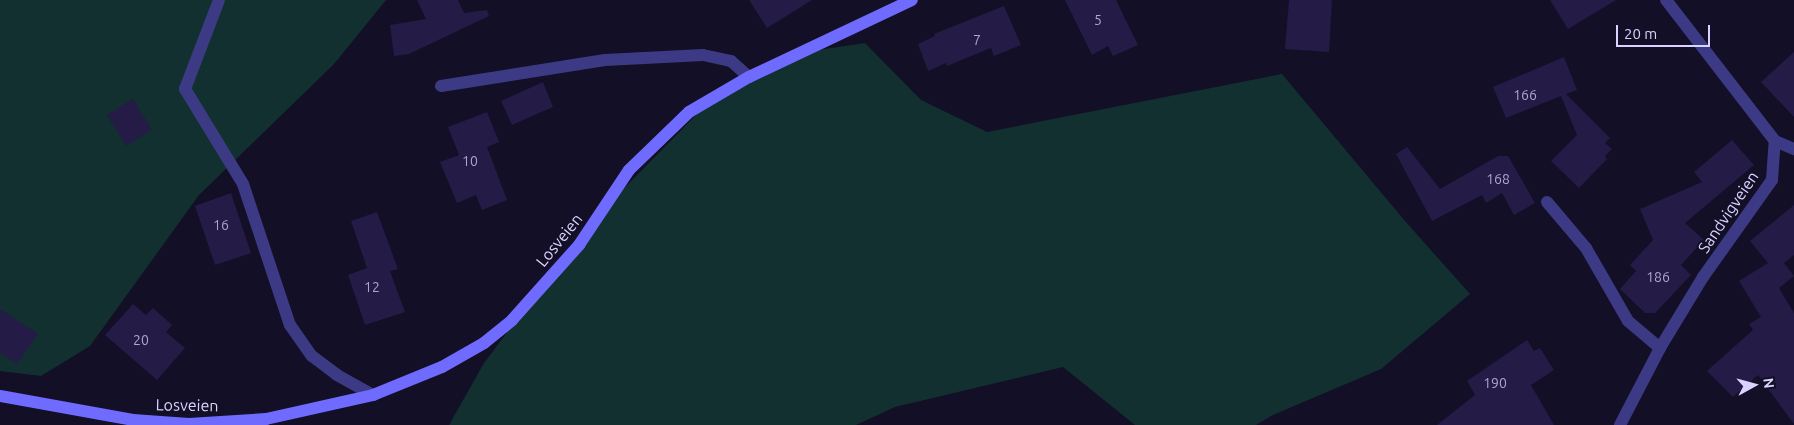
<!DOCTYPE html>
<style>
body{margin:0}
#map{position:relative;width:1794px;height:425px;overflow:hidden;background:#130f26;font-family:Ubuntu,sans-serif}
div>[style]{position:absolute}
.green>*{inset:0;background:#12302f}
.building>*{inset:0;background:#241b47}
.lane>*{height:12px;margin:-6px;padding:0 6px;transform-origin:6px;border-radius:6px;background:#3d3a85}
.street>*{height:12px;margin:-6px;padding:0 6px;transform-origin:6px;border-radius:6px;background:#3d3a85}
.secondary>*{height:12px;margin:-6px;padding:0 6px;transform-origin:6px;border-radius:6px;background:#6f6bff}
span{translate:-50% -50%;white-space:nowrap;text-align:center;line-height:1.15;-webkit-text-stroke:4px #130f26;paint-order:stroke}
.number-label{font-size:14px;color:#aca6d1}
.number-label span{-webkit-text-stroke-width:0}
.street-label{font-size:16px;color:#d9d4ff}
.north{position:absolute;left:1729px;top:360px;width:50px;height:50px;-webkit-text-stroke:4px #130f26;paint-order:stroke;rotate:83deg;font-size:14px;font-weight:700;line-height:20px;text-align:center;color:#d9d4ff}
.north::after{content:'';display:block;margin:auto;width:18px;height:22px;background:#d9d4ff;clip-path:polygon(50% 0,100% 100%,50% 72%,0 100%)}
.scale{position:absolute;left:1616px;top:25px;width:94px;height:22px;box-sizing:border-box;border:2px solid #d9d4ff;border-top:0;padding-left:6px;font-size:15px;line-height:18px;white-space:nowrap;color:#d9d4ff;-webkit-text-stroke:4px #130f26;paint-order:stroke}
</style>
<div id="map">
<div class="green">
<div style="clip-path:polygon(0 0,386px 0,334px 64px,199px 195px,90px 346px,41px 376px,0 371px)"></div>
<div style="clip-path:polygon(865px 43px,921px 100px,987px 132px,1282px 74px,1405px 221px,1470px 294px,1381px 369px,1273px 415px,1256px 425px,1135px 425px,1063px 367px,895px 407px,856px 425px,449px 425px,484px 363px,588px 225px,697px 114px,784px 55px)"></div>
</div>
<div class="building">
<div style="clip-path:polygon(417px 0,458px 0,464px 13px,487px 10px,489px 16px,409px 54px,394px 56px,390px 25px,426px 19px)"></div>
<div style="clip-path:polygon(749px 0,812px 0,767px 28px)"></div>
<div style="clip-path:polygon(1065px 0,1116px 0,1138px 45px,1113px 56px,1108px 46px,1092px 55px)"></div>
<div style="clip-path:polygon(1289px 0,1332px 0,1329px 52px,1285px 49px)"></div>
<div style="clip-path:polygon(1550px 0,1616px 0,1568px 29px)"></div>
<div style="clip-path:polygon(1004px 6px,1021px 45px,994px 56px,991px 48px,947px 66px,946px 63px,928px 71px,918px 44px,935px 36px,934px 34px)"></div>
<div style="clip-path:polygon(1794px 52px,1794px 117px,1761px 82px)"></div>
<div style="clip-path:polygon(1564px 57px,1577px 90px,1566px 94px,1610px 138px,1605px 143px,1612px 149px,1605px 156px,1607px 159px,1579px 188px,1551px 161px,1577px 135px,1561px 96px,1506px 118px,1493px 87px)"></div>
<div style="clip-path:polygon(543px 82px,553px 107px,512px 125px,501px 101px)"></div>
<div style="clip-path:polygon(133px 99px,152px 130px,126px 146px,107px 115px)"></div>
<div style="clip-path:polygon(487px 112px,499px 142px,487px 147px,507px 200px,482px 210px,476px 195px,457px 203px,440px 162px,459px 155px,448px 127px)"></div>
<div style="clip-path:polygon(1732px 140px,1754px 165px,1685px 223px,1704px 240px,1681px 265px,1691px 275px,1655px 313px,1645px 313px,1620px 289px,1636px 271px,1630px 265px,1653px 240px,1640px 209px,1702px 182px,1694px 172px)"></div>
<div style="clip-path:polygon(1407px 147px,1440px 189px,1498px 156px,1508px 156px,1535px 203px,1514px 215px,1502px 193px,1486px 203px,1482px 195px,1432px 221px,1396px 154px)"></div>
<div style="clip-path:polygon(231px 193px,251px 253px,215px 265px,195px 206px)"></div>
<div style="clip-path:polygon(1794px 205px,1794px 255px,1784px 263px,1794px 276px,1779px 288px,1794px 313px,1794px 424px,1758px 375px,1733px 397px,1707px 371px,1753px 330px,1749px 324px,1761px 317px,1739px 281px,1768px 263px,1750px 241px)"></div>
<div style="clip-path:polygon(377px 212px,398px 269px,390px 271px,405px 312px,365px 325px,348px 275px,367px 268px,351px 221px)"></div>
<div style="clip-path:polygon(133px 304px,146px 315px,153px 308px,172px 325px,166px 332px,185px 348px,157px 380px,105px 335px)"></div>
<div style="clip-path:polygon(0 309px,38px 334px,17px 364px,0 353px)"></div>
<div style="clip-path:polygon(1527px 340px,1534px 351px,1540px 348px,1554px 370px,1531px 385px,1554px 425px,1437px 425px,1475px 395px,1467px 381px)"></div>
</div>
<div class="lane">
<div style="left:185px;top:89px;width:111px;rotate:58.6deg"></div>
<div style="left:243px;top:184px;width:149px;rotate:71.6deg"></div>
<div style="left:290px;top:325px;width:38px;rotate:55deg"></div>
<div style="left:312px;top:356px;width:31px;rotate:37deg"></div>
<div style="left:337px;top:375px;width:41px;rotate:29.1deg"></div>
</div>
<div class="street">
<div style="left:441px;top:86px;width:166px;rotate:-9deg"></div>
<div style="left:605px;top:60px;width:98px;rotate:-2.9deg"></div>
<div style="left:703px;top:55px;width:29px;rotate:12deg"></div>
<div style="left:731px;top:61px;width:24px;rotate:42deg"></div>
<div style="left:185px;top:89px;width:95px;rotate:-69.1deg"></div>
<div style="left:1775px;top:141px;width:21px;rotate:23deg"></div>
<div style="left:1547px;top:202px;width:60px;rotate:49.7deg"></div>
<div style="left:1586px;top:248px;width:84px;rotate:60.1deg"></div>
<div style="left:1628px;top:321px;width:42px;rotate:40.2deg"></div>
<div style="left:1620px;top:425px;width:87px;rotate:-62.5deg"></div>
<div style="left:1660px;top:348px;width:83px;rotate:-58.8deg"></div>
<div style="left:1703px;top:277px;width:119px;rotate:-54.6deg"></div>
<div style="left:1772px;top:180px;width:39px;rotate:-86deg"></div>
<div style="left:1775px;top:141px;width:178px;rotate:-127.7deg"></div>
</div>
<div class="secondary">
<div style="left:0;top:396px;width:135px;rotate:10.2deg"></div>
<div style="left:133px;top:420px;width:56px;rotate:4.1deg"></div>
<div style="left:189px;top:424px;width:77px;rotate:-3.7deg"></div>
<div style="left:266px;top:419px;width:110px;rotate:-12.6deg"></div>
<div style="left:373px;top:395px;width:74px;rotate:-22.1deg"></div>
<div style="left:442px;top:367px;width:48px;rotate:-29.7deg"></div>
<div style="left:484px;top:343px;width:36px;rotate:-39deg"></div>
<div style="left:512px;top:320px;width:101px;rotate:-48.2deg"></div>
<div style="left:579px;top:245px;width:90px;rotate:-56.3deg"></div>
<div style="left:629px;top:170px;width:83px;rotate:-44deg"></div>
<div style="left:689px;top:112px;width:69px;rotate:-30.3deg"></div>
<div style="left:749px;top:77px;width:180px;rotate:-25.3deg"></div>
</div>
<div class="number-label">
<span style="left:1098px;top:20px">5</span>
<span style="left:977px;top:40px">7</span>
<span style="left:1525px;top:95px">166</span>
<span style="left:470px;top:161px">10</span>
<span style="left:1498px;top:179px">168</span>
<span style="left:221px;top:225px">16</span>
<span style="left:1658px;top:277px">186</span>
<span style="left:372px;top:287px">12</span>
<span style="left:141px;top:340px">20</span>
<span style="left:1495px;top:383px">190</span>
</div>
<div class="street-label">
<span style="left:1728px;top:212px;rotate:-56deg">Sandvigveien</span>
<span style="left:559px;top:240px;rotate:-51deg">Losveien</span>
<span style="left:187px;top:405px;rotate:1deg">Losveien</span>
</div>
<div class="north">N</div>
<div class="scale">20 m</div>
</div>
